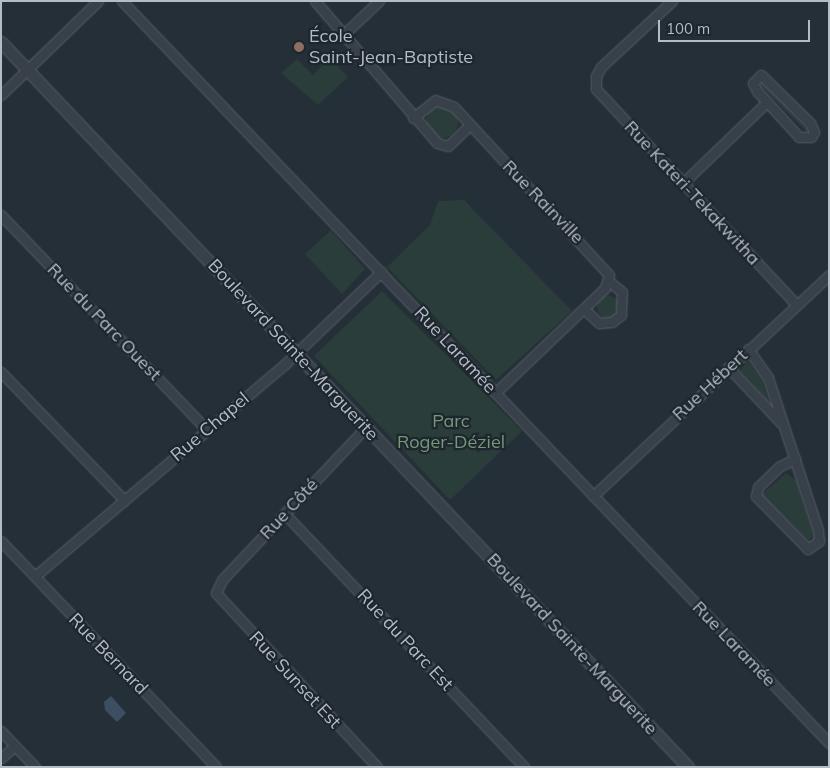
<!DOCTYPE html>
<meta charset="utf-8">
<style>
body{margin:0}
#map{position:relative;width:830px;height:768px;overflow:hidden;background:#252f38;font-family:Mulish,sans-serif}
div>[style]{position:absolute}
.green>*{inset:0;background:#2a3d3b}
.round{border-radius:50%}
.water>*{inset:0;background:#3d4e60}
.roads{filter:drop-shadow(0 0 1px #575f67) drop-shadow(0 0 1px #575f67)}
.minor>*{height:9px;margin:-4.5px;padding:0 4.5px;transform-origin:4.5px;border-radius:4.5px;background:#384149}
.tertiary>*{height:11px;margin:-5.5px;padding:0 5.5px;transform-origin:5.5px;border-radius:5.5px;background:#384149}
.dots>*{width:14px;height:14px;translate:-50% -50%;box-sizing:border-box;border:2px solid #1e262e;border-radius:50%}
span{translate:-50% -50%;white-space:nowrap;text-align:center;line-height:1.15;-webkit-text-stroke:4.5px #1e262e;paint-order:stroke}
.poi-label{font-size:18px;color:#b4bcc5}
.left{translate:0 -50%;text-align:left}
.street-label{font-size:18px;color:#b4bcc5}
.park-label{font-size:18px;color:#74987a}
.frame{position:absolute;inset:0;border:2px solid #b4bcc5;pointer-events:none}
.scale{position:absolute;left:658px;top:20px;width:152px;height:22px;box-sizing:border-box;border:2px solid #b4bcc5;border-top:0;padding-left:6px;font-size:15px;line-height:18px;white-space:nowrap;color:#b4bcc5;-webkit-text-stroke:4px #1e262e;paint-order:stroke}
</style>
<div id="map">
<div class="green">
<div style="clip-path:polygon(330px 58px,348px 77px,318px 105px,281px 73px,297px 59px,313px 75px)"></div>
<div style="clip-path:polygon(765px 83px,807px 129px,807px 132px,760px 86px)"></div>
<div class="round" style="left:426px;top:106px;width:32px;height:32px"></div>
<div style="clip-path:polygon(464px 200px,572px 311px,496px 380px,387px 267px,430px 225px,438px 201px)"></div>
<div style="clip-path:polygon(331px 230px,365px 269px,342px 294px,305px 254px)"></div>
<div style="clip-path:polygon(382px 291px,522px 431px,450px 500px,314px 356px)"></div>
<div class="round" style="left:597px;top:296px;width:22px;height:22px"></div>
<div style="clip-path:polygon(748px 361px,761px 377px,769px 402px,740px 371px)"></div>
<div style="clip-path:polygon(786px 473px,796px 480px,813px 534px,809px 541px,761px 495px)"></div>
</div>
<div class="water">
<div style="clip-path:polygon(111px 696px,126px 713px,117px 722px,105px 710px,104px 702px)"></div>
</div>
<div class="roads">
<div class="minor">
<div style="left:122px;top:1px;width:1025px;rotate:46.38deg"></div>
<div style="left:315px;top:1px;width:187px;rotate:49.3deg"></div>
<div style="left:437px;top:143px;width:11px;rotate:15deg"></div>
<div style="left:448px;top:146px;width:30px;rotate:-44deg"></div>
<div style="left:672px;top:1px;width:97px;rotate:137.1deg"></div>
<div style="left:601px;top:67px;width:10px;rotate:119deg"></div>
<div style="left:596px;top:76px;width:13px;rotate:90deg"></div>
<div style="left:596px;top:89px;width:294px;rotate:47.1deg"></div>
<div style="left:345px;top:33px;width:47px;rotate:-43.3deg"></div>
<div style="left:761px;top:75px;width:69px;rotate:44.4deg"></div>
<div style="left:810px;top:123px;width:10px;rotate:66deg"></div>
<div style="left:814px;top:132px;width:6px;rotate:121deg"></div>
<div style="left:811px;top:137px;width:12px;rotate:180deg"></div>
<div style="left:799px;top:137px;width:62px;rotate:-132.4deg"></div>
<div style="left:757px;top:91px;width:9px;rotate:-117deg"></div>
<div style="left:753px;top:83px;width:11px;rotate:-45deg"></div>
<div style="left:1px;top:95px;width:135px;rotate:-44.1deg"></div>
<div style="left:413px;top:118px;width:28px;rotate:-39deg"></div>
<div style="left:435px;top:100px;width:20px;rotate:20deg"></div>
<div style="left:454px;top:107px;width:229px;rotate:47.3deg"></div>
<div style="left:609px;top:275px;width:14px;rotate:107deg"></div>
<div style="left:605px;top:288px;width:152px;rotate:136.3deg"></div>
<div style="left:683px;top:183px;width:117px;rotate:-44deg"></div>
<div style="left:1px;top:215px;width:298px;rotate:46.2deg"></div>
<div style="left:584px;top:309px;width:21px;rotate:43deg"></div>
<div style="left:599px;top:323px;width:13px;rotate:-4deg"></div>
<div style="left:612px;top:322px;width:11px;rotate:-38deg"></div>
<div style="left:621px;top:315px;width:23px;rotate:-88deg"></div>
<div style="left:622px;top:292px;width:17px;rotate:-140deg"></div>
<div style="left:748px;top:349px;width:35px;rotate:55deg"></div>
<div style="left:768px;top:378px;width:160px;rotate:71.8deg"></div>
<div style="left:818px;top:530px;width:11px;rotate:85deg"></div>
<div style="left:819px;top:541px;width:14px;rotate:144deg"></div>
<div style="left:808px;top:549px;width:74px;rotate:-134.5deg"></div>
<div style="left:756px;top:496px;width:9px;rotate:-77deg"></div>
<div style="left:758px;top:487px;width:30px;rotate:-44deg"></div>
<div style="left:780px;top:466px;width:17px;rotate:-25deg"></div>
<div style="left:728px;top:367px;width:77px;rotate:46.6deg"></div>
<div style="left:1px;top:372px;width:178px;rotate:46.1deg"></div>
<div style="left:366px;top:427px;width:210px;rotate:133.3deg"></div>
<div style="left:222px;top:580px;width:14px;rotate:115deg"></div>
<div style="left:216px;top:593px;width:237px;rotate:47.2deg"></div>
<div style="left:593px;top:496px;width:323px;rotate:-43.1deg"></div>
<div style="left:285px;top:514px;width:348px;rotate:46.6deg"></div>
<div style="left:1px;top:541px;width:312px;rotate:46.4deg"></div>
<div style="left:35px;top:576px;width:329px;rotate:-40.3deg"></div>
<div style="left:286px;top:363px;width:132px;rotate:-43.8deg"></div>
<div style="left:1px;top:731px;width:50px;rotate:46.6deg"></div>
<div style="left:1px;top:758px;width:18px;rotate:-41deg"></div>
</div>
<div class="tertiary">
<div style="left:1px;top:42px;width:999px;rotate:46.54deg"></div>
</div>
</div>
<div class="dots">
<div style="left:299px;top:47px;background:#8d6e63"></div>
</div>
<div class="poi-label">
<span class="left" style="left:309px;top:47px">École<br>Saint-Jean-Baptiste</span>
</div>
<div class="street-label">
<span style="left:692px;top:193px;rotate:47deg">Rue Kateri-Tekakwitha</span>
<span style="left:543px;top:202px;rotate:46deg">Rue Rainville</span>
<span style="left:104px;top:322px;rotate:46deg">Rue du Parc Ouest</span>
<span style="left:293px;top:350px;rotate:47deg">Boulevard Sainte-Marguerite</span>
<span style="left:455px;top:350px;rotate:47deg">Rue Laramée</span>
<span style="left:710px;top:385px;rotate:-43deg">Rue Hébert</span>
<span style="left:210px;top:427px;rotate:-40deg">Rue Chapel</span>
<span style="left:289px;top:509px;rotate:-47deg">Rue Côté</span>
<span style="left:405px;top:640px;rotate:47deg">Rue du Parc Est</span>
<span style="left:572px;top:644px;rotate:47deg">Boulevard Sainte-Marguerite</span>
<span style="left:734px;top:644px;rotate:46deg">Rue Laramée</span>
<span style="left:108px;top:654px;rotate:46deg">Rue Bernard</span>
<span style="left:295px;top:680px;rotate:47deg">Rue Sunset Est</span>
</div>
<div class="park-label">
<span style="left:451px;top:432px">Parc<br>Roger-Déziel</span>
</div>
<div class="frame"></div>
<div class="scale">100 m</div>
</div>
